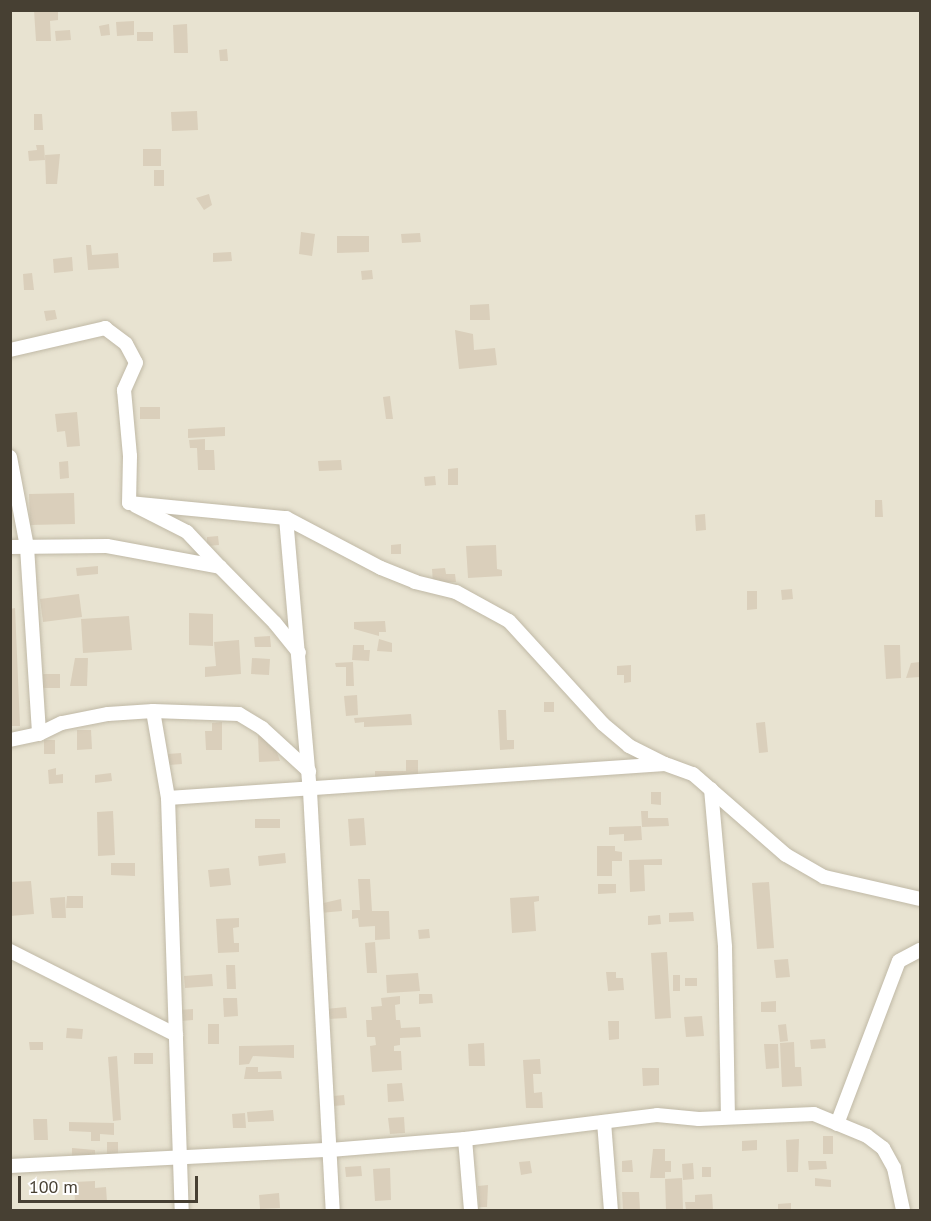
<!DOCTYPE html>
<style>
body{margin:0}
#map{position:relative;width:931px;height:1221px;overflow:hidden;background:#f4f0e4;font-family:"PT Sans",sans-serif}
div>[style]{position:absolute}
.residential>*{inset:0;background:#e8e3d1}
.building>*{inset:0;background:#dacfbb}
.roads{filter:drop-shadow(0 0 2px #c0b9a6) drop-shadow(0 0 2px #c0b9a6)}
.minor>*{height:14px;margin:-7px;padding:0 7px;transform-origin:7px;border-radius:7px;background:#fff}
span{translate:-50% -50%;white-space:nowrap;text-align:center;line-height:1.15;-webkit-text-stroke:4.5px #fff;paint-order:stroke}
.frame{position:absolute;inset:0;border:12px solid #474033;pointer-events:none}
.scale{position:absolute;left:18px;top:1176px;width:180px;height:27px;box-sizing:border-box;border:3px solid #474033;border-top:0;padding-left:8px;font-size:18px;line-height:21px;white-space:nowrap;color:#474033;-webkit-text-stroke:4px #fff;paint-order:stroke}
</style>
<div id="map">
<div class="residential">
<div style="clip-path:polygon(11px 11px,920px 11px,920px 1210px,11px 1210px)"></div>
</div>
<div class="building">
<div style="clip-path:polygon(34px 10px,58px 10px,58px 20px,50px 21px,51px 41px,36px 41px)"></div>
<div style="clip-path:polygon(134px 21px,134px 35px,117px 36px,116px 22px)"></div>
<div style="clip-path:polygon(109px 24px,110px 35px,101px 36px,99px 26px)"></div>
<div style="clip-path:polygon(187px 24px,188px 53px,174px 53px,173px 25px)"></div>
<div style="clip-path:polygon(70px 30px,71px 40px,56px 41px,55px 31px)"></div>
<div style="clip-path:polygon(137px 32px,153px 32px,153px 41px,137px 41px)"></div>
<div style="clip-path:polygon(227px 49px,228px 61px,220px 61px,219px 50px)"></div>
<div style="clip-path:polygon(197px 111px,198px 130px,172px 131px,171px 112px)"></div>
<div style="clip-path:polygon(34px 114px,42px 114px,43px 130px,34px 130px)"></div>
<div style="clip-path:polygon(36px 145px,44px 145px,45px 160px,29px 161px,28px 151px,37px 150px)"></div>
<div style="clip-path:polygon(143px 149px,161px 149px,161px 166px,143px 166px)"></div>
<div style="clip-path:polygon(60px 154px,57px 184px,46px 184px,45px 155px)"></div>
<div style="clip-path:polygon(154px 170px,164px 170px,164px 186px,154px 186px)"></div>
<div style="clip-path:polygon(209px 194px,212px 205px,204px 210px,196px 198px)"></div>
<div style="clip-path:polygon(301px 232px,315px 234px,312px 256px,299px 254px)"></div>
<div style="clip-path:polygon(420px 233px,421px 242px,402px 243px,401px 234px)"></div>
<div style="clip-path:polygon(337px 236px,369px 236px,369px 252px,337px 253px)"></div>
<div style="clip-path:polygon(86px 245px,91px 245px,92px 255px,118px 253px,119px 268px,88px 270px)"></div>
<div style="clip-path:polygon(231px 252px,232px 261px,213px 262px,213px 253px)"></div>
<div style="clip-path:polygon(72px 257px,73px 271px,54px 273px,53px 259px)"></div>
<div style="clip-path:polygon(372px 270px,373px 279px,362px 280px,361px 271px)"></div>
<div style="clip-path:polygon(32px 273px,34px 290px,24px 290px,23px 274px)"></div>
<div style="clip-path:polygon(489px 304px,490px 320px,470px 320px,470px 305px)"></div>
<div style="clip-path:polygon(55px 310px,57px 319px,46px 321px,44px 311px)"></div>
<div style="clip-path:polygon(455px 330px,473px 334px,474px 350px,495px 348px,497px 365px,459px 369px)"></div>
<div style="clip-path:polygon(390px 396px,393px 419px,386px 419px,383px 397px)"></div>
<div style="clip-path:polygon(140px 407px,160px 407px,160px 419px,140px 419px)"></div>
<div style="clip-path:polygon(77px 412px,80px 446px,67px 447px,65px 431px,57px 432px,55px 414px)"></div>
<div style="clip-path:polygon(225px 427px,225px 436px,188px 438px,188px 429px)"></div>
<div style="clip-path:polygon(205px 439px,205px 450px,214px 450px,215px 470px,198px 470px,197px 448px,190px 448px,189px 440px)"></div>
<div style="clip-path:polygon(341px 460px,342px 470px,319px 471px,318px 461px)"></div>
<div style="clip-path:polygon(68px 461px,69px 478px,60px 479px,59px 462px)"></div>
<div style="clip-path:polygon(458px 468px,458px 485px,448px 485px,448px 469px)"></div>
<div style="clip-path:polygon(435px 476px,436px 485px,425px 486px,424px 477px)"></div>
<div style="clip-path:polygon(74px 493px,75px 524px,30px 525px,29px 494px)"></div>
<div style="clip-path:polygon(875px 500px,882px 500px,883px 517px,875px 517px)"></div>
<div style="clip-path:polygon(705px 514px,706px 530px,696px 531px,695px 515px)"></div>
<div style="clip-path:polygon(218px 536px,219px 545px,207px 546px,207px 537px)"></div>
<div style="clip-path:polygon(401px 544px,401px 554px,391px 554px,391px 545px)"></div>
<div style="clip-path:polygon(496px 545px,497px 569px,502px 570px,502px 576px,468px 578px,466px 546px)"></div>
<div style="clip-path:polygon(98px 566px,98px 574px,77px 576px,76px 568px)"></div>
<div style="clip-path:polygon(445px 568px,446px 574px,455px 574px,456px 582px,433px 583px,432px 569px)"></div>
<div style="clip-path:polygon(792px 589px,793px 599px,782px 600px,781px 590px)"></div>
<div style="clip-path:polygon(747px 591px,757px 591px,757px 609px,747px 610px)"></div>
<div style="clip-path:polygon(79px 594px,82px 617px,43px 622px,40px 599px)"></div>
<div style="clip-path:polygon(15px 608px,20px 726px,10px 726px,10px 609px)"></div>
<div style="clip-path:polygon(189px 613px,213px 614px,213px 646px,189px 645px)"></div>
<div style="clip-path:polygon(129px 616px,132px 650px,83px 653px,81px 619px)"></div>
<div style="clip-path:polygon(385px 621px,386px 632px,379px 632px,379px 636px,354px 629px,354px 622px)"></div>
<div style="clip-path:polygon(270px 636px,271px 647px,255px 647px,254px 637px)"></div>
<div style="clip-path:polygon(379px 639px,392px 643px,392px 652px,377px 651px)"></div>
<div style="clip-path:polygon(239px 640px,241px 674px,205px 677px,205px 667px,216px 666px,214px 642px)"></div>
<div style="clip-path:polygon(353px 645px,364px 645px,364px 650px,370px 650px,369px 661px,352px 660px)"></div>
<div style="clip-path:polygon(884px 645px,900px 645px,901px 678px,886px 679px)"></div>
<div style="clip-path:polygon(75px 658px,88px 658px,87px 686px,70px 686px)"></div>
<div style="clip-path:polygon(252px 658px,270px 659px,269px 675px,251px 674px)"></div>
<div style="clip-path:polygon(353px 662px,354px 686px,346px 686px,346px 667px,336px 667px,335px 663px)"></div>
<div style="clip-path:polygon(920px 662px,920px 677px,906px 678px,911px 663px)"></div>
<div style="clip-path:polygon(631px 665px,631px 682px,624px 683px,624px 675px,617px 675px,617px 666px)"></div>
<div style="clip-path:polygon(43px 674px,60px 674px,60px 688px,43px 688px)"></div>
<div style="clip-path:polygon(357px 695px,358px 715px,346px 716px,344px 696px)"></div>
<div style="clip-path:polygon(544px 702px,554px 702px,554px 712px,544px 712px)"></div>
<div style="clip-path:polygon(498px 710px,506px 710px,507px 740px,514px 740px,514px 749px,500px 750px)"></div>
<div style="clip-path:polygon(411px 714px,412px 725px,364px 727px,364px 722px,355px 723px,354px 718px)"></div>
<div style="clip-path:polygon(222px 722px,222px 750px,206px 750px,205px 731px,212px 731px,212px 723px)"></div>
<div style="clip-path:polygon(765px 722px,768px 752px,759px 753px,756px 723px)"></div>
<div style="clip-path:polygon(77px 730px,91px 730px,92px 749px,77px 750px)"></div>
<div style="clip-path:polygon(258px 735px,274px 744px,280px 761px,259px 762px)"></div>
<div style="clip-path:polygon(44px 740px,55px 740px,55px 754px,44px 754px)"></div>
<div style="clip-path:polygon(181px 753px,182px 764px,169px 765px,168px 754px)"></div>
<div style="clip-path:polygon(406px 760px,418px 760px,418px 781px,375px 780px,375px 771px,406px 771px)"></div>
<div style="clip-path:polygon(56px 768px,56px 775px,63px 774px,63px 783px,49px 784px,48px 770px)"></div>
<div style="clip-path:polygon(111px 773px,112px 781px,95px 783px,95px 775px)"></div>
<div style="clip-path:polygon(651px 792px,661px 792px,661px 805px,651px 804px)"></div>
<div style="clip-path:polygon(113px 811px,115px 855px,98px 856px,97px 812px)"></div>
<div style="clip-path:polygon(641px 811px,648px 811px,648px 818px,668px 818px,669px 826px,642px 827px)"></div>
<div style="clip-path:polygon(364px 818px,366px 845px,350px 846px,348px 819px)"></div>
<div style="clip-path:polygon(255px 819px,280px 819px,280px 828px,255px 828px)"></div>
<div style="clip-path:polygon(641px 826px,642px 840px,624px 841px,624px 834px,609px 835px,609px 827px)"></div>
<div style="clip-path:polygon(597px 846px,615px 846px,615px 851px,622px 852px,622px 861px,612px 861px,612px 876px,597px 876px)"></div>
<div style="clip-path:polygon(285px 853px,286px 863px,259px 866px,258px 856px)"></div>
<div style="clip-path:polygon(662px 859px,662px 865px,644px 865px,645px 891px,630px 892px,629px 860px)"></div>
<div style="clip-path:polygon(111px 863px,135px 863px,135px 876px,111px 875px)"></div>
<div style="clip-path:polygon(229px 868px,231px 885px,210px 887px,208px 870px)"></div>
<div style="clip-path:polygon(358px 879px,370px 879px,372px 911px,389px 911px,390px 939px,375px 940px,375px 926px,359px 927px,358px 918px,352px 919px,352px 910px,360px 910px)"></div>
<div style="clip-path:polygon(31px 881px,34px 914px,10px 916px,10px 882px)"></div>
<div style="clip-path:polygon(769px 882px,774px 948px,757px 949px,752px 883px)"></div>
<div style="clip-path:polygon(598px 884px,616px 884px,616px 893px,598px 894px)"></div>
<div style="clip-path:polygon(67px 896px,83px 896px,83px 908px,66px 908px)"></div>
<div style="clip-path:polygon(539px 896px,539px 901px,534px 902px,536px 931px,512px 933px,510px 898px)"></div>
<div style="clip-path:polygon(65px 897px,66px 918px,52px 918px,50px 898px)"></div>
<div style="clip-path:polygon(341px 899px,342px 911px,320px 913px,319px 904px)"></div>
<div style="clip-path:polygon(693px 912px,694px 921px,669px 922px,669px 913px)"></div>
<div style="clip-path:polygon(660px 915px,661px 924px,648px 925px,648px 916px)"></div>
<div style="clip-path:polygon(239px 918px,239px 927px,233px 928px,234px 943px,239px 943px,239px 952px,218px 953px,216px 919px)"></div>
<div style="clip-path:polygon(429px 929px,430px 938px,419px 939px,418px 930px)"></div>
<div style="clip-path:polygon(375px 942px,377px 973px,367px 973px,365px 943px)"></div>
<div style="clip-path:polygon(667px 952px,671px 1018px,655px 1019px,651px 953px)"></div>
<div style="clip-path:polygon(788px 959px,790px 977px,776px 978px,774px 960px)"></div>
<div style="clip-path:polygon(226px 965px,235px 965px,236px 989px,227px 989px)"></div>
<div style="clip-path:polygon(606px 972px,616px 972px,616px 978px,623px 978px,624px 990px,608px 991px)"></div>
<div style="clip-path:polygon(418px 973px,420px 991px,387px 993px,386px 975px)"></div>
<div style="clip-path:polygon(212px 974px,213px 986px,185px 988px,184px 976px)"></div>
<div style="clip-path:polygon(673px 975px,680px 975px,680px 991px,673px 991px)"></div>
<div style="clip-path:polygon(685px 978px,697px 978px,697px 986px,685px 986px)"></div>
<div style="clip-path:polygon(419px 994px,432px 994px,433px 1003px,419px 1004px)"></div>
<div style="clip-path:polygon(400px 996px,400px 1004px,395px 1005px,396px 1020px,400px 1020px,401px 1028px,420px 1027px,421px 1037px,400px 1038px,400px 1045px,394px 1046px,394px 1051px,401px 1051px,402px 1070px,372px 1072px,370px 1046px,376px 1045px,375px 1037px,367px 1037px,366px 1020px,372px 1020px,371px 1007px,382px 1006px,381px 998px)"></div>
<div style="clip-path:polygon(223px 998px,237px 998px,238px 1016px,224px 1017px)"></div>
<div style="clip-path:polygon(776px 1001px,776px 1012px,761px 1012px,761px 1002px)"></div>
<div style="clip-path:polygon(346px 1007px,347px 1018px,327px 1019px,326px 1009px)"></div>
<div style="clip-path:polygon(193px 1009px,193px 1020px,181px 1021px,180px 1010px)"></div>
<div style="clip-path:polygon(702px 1016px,704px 1036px,686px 1037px,684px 1017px)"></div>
<div style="clip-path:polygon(608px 1021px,619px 1021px,619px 1039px,609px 1040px)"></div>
<div style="clip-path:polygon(208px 1024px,219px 1024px,219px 1044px,208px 1044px)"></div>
<div style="clip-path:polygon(786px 1024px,788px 1041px,780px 1042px,778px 1025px)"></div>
<div style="clip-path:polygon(67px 1028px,83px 1029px,82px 1039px,66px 1038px)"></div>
<div style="clip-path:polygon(825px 1039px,826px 1048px,811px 1049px,810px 1040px)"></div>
<div style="clip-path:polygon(29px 1042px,43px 1042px,43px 1050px,30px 1050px)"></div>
<div style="clip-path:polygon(794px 1042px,795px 1067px,801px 1067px,802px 1086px,782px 1087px,780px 1043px)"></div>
<div style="clip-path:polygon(484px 1043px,485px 1066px,469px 1066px,468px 1044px)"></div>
<div style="clip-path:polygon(764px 1044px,778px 1044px,779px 1068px,766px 1069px)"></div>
<div style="clip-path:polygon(294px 1045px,294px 1058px,253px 1056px,249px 1064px,239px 1065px,239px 1046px)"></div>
<div style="clip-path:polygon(134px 1053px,153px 1053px,153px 1064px,134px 1064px)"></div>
<div style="clip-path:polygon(117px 1056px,121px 1120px,113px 1121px,108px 1057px)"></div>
<div style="clip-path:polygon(540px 1059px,541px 1074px,533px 1074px,534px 1093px,542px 1092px,543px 1108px,526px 1108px,523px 1060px)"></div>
<div style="clip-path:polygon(246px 1067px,258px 1067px,258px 1072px,281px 1071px,282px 1079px,244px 1079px)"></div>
<div style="clip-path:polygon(642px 1068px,659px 1068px,659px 1085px,643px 1086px)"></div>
<div style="clip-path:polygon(402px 1083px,404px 1101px,388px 1102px,387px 1084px)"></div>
<div style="clip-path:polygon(344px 1095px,345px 1105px,334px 1106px,334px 1096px)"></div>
<div style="clip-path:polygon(273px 1110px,274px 1121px,248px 1122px,247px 1112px)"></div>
<div style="clip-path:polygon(245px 1113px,246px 1128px,233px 1128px,232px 1114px)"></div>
<div style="clip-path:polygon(404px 1117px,405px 1133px,390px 1134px,388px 1118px)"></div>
<div style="clip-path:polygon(33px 1119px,47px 1119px,48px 1140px,34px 1140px)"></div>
<div style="clip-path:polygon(69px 1122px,114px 1123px,114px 1135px,100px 1134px,100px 1141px,91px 1141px,91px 1132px,69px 1131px)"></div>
<div style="clip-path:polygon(823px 1136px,833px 1136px,833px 1154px,823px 1154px)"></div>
<div style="clip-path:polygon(799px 1139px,798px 1172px,787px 1172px,786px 1140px)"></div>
<div style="clip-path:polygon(757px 1140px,757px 1150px,742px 1151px,742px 1141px)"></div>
<div style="clip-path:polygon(107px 1142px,118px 1142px,118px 1155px,107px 1155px)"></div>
<div style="clip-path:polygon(72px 1148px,95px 1150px,95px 1158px,72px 1157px)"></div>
<div style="clip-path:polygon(653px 1149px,665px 1149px,665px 1161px,671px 1161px,671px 1172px,665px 1172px,665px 1178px,650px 1178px)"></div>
<div style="clip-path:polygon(632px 1160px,633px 1172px,622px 1172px,622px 1161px)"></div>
<div style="clip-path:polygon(530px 1161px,532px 1173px,521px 1175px,519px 1162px)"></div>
<div style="clip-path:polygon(808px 1161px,826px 1161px,827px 1169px,809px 1170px)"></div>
<div style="clip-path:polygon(693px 1163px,694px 1179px,683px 1180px,682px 1164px)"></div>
<div style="clip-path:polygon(361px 1166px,362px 1176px,346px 1177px,345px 1167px)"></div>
<div style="clip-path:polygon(702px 1167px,711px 1167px,711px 1177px,702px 1177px)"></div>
<div style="clip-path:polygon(390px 1168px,391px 1200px,375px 1201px,373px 1169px)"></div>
<div style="clip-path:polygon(682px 1178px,683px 1210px,666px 1210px,665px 1179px)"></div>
<div style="clip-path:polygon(815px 1178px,831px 1180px,831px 1187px,815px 1186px)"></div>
<div style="clip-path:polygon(95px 1181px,95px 1188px,106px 1187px,107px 1202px,75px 1203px,74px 1182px)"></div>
<div style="clip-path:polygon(488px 1185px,487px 1207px,479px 1207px,478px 1186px)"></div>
<div style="clip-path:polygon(622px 1192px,639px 1192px,640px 1210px,623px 1210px)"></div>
<div style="clip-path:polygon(279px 1193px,280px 1208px,260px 1209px,259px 1195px)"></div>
<div style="clip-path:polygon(712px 1194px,713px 1210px,686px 1210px,685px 1202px,695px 1202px,695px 1195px)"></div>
<div style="clip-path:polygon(791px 1203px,791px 1210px,778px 1210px,778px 1204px)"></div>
</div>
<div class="roads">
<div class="minor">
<div style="left:10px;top:350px;width:98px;rotate:-13deg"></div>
<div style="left:105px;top:328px;width:26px;rotate:37deg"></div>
<div style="left:126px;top:344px;width:21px;rotate:62deg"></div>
<div style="left:136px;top:363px;width:30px;rotate:114deg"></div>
<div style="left:124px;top:390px;width:66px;rotate:84.8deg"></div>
<div style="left:130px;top:456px;width:47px;rotate:91.2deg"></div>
<div style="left:10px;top:457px;width:92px;rotate:79.3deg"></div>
<div style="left:27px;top:547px;width:187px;rotate:86.3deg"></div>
<div style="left:129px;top:503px;width:158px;rotate:5.5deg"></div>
<div style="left:286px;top:518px;width:107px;rotate:27.8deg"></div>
<div style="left:381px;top:568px;width:37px;rotate:22deg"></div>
<div style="left:415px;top:582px;width:42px;rotate:13.7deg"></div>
<div style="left:456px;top:592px;width:60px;rotate:28.7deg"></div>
<div style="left:509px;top:621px;width:139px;rotate:47.6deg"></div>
<div style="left:603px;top:724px;width:34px;rotate:40deg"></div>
<div style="left:629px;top:746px;width:40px;rotate:26.6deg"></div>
<div style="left:136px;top:506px;width:57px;rotate:27deg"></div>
<div style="left:187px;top:532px;width:48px;rotate:46.7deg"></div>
<div style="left:286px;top:518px;width:274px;rotate:85deg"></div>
<div style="left:310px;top:791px;width:420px;rotate:86.9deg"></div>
<div style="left:10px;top:547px;width:97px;rotate:-0.6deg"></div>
<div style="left:107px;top:546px;width:115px;rotate:10.5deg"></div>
<div style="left:220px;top:567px;width:78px;rotate:45.5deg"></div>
<div style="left:275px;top:623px;width:38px;rotate:51deg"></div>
<div style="left:153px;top:711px;width:88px;rotate:80.2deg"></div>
<div style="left:168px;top:798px;width:412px;rotate:88.1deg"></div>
<div style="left:10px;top:740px;width:30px;rotate:-12deg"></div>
<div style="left:39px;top:734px;width:25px;rotate:-26deg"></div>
<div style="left:62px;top:723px;width:47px;rotate:-11.1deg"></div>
<div style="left:108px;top:714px;width:45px;rotate:-3.8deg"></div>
<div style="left:153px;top:711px;width:86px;rotate:2deg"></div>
<div style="left:239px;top:714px;width:27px;rotate:31deg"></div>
<div style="left:262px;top:728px;width:64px;rotate:42.5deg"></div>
<div style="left:711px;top:789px;width:159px;rotate:84.9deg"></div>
<div style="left:725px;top:947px;width:169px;rotate:89deg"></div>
<div style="left:168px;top:798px;width:498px;rotate:-3.9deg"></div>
<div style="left:665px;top:764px;width:30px;rotate:20deg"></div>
<div style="left:693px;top:774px;width:123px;rotate:41.1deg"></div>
<div style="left:786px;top:855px;width:44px;rotate:30.1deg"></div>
<div style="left:824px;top:877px;width:98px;rotate:12.9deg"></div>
<div style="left:10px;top:951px;width:186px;rotate:26.8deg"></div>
<div style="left:604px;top:1122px;width:88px;rotate:85.5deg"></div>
<div style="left:837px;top:1124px;width:174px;rotate:-69.2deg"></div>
<div style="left:899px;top:961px;width:24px;rotate:-28deg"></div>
<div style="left:465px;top:1139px;width:71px;rotate:85.2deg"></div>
<div style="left:10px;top:1166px;width:320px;rotate:-2.9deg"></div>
<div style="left:330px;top:1150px;width:135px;rotate:-4.7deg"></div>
<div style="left:465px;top:1139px;width:193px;rotate:-7.1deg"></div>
<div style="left:657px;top:1115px;width:42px;rotate:5.4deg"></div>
<div style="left:699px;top:1119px;width:115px;rotate:-2.5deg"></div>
<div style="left:814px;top:1114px;width:57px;rotate:22.5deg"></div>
<div style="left:867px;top:1136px;width:20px;rotate:37deg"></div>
<div style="left:883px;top:1148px;width:23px;rotate:61deg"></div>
<div style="left:894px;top:1168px;width:43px;rotate:77.9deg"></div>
</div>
</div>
<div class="frame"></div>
<div class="scale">100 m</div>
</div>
